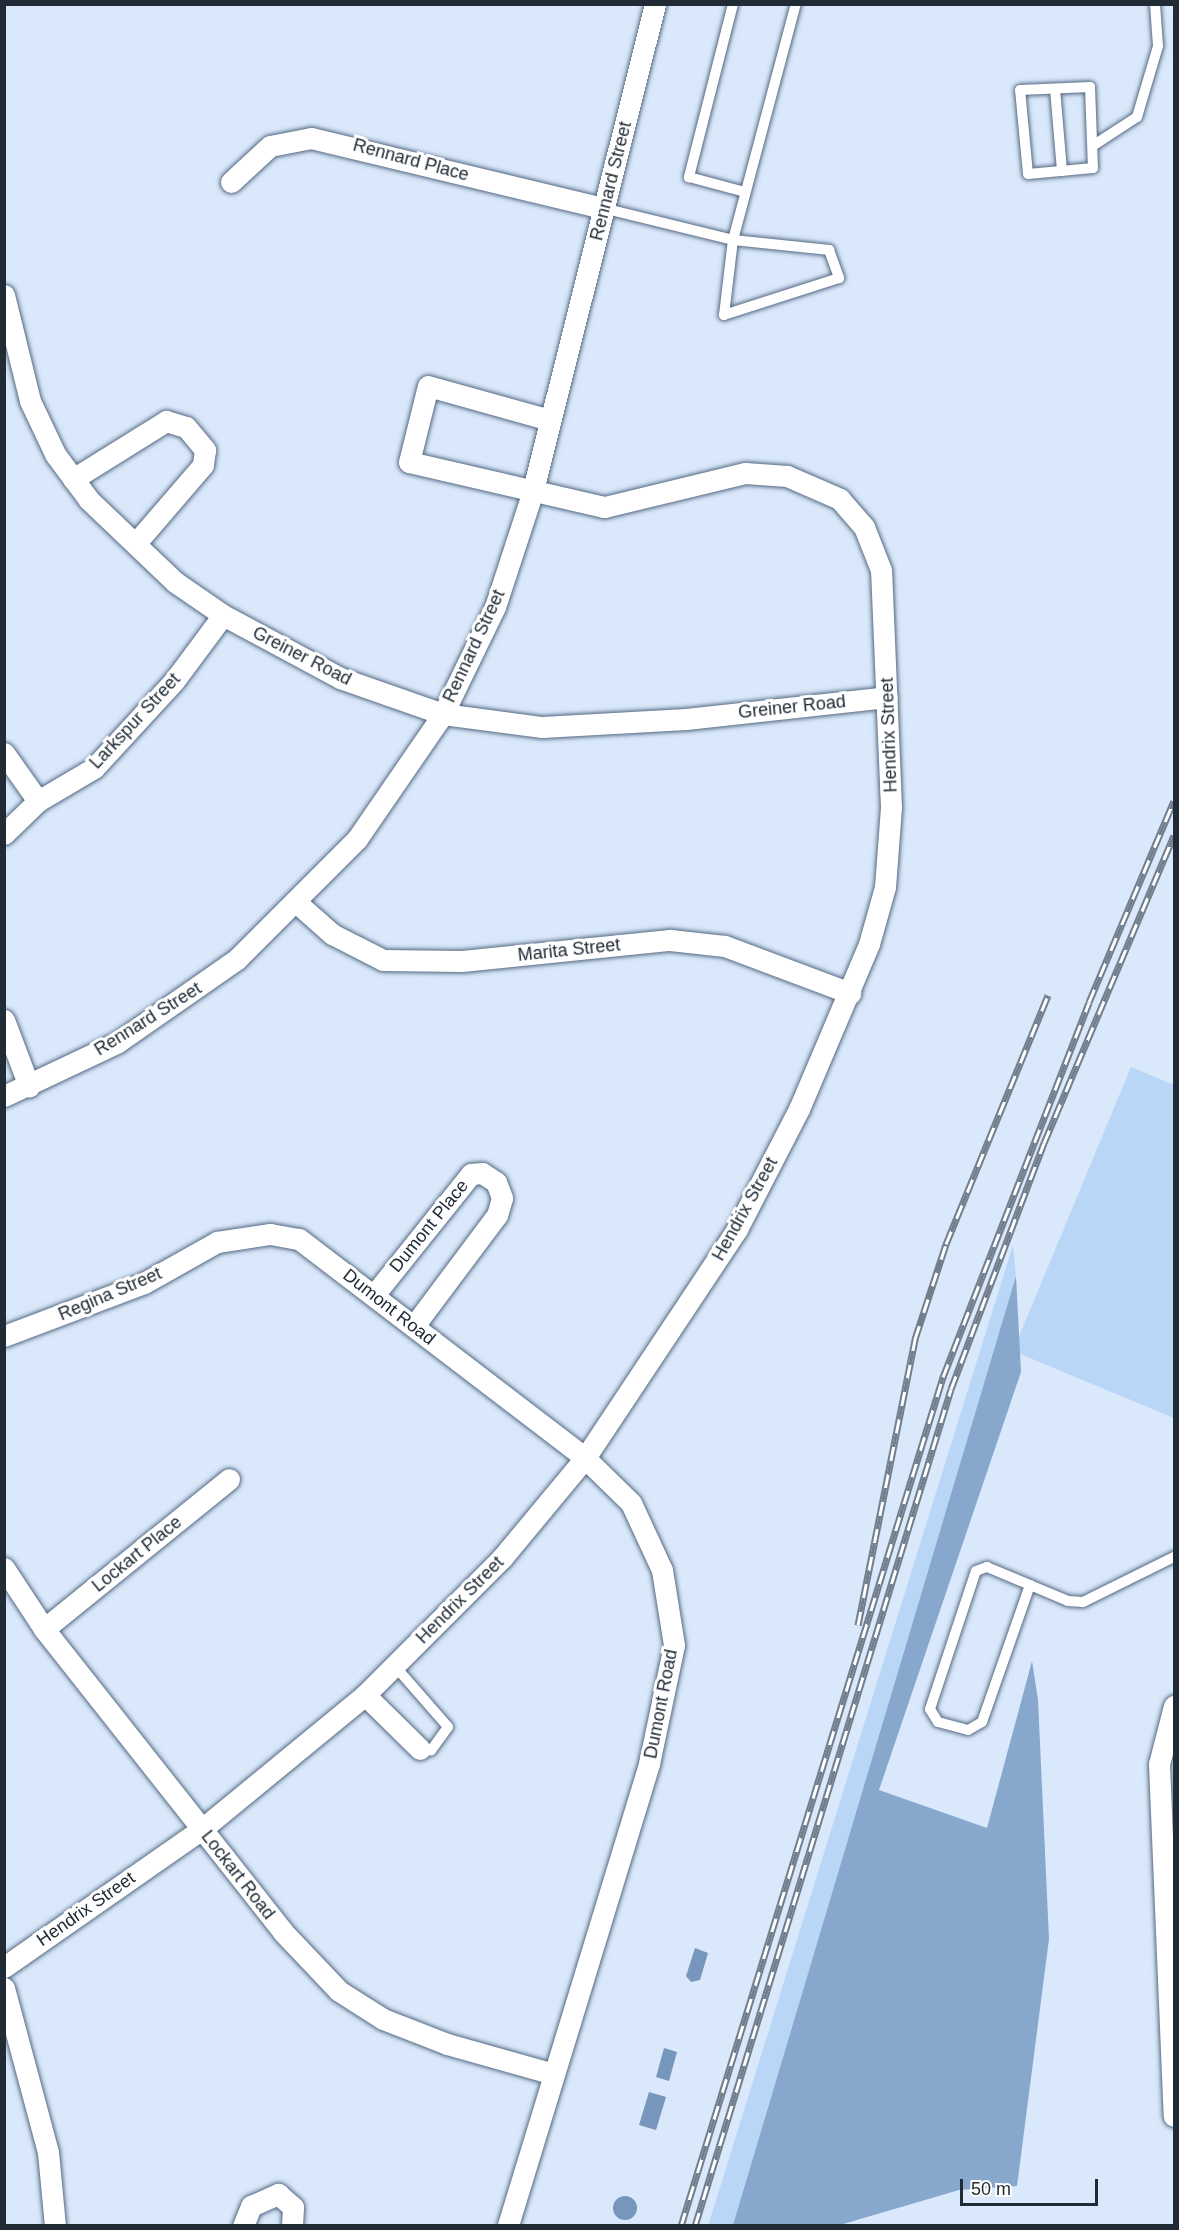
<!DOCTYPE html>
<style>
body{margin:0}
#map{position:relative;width:1179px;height:2230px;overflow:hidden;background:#d9e8fa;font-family:Arial,sans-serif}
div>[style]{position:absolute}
.green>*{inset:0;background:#bad6f7}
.forest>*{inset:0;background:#87a7cd}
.water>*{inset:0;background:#7796bb}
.round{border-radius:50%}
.roads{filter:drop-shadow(0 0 2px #546983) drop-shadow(0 0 2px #546983)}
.lane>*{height:10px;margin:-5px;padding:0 5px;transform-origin:5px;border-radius:5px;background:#fff}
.street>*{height:21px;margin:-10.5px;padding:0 10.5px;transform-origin:10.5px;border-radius:10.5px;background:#fff}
.rail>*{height:7px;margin-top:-3.5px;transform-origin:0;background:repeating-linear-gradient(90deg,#fff 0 14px,#717e8c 0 28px);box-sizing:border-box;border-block:2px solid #717e8c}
span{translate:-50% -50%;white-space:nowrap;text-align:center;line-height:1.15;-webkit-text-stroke:6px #fff;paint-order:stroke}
.street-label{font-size:18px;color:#212b36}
.frame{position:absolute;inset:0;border:6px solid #212b36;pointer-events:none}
.scale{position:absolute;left:960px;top:2179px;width:138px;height:27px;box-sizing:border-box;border:3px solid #212b36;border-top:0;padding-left:8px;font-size:18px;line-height:21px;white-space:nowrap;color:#212b36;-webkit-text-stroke:4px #fff;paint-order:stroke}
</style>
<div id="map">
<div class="green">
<div style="clip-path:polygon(1131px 1067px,1174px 1085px,1174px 1418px,1013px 1351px)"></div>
<div style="clip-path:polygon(1013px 1245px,1016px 1276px,733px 2225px,708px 2226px)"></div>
</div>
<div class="forest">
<div style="clip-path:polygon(1016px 1276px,1021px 1372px,879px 1790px,987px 1828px,1032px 1661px,1038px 1700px,1049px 1939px,1017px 2186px,959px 2190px,840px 2225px,733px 2225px)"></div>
</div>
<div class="water">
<div style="clip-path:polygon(695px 1948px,708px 1953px,700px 1980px,691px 1982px,686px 1976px)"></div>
<div style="clip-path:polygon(664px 2048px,677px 2052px,669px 2081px,656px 2077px)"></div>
<div style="clip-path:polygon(649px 2092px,666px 2097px,656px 2130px,639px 2125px)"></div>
<div class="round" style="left:613px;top:2196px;width:24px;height:24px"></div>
</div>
<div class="roads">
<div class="lane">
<div style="left:733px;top:4px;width:179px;rotate:104.3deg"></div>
<div style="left:689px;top:177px;width:58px;rotate:15deg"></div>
<div style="left:1090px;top:87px;width:81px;rotate:87.9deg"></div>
<div style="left:1093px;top:168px;width:65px;rotate:174.7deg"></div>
<div style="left:1028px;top:174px;width:84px;rotate:-95.4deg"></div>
<div style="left:1020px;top:90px;width:70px;rotate:-2.5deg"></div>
<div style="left:1055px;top:89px;width:82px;rotate:85.1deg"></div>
<div style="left:1094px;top:145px;width:51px;rotate:-33.1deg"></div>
<div style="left:1137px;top:117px;width:74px;rotate:-73.5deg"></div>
<div style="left:1158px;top:46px;width:42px;rotate:-94.1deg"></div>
<div style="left:603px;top:208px;width:134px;rotate:13.8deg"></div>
<div style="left:733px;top:240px;width:244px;rotate:-75.1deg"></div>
<div style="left:733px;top:240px;width:97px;rotate:5.9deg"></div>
<div style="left:829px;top:250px;width:30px;rotate:70deg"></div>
<div style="left:839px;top:278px;width:121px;rotate:162.2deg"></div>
<div style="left:724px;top:315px;width:76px;rotate:-83.2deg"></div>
<div style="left:1030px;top:1585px;width:145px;rotate:109.3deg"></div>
<div style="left:982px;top:1722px;width:16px;rotate:150deg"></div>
<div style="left:968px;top:1730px;width:31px;rotate:-165deg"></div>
<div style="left:938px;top:1722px;width:15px;rotate:-122deg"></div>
<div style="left:930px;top:1709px;width:145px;rotate:-71.6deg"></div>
<div style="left:976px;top:1571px;width:12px;rotate:-20deg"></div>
<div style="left:987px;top:1567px;width:47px;rotate:22.7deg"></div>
<div style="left:1030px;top:1585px;width:41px;rotate:22.8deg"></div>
<div style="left:1068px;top:1601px;width:15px;rotate:4deg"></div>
<div style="left:1083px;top:1602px;width:102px;rotate:-26.3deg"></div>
<div style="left:394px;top:1665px;width:82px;rotate:48.9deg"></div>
<div style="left:448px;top:1727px;width:29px;rotate:126deg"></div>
<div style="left:431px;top:1750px;width:11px;rotate:-175deg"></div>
</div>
<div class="street">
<div style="left:231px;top:182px;width:53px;rotate:-42.7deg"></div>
<div style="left:270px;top:146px;width:42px;rotate:-11deg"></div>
<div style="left:311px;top:138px;width:300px;rotate:13.5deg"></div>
<div style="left:4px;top:295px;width:109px;rotate:76.2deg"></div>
<div style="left:30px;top:401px;width:59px;rotate:64.7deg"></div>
<div style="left:55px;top:454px;width:57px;rotate:53.5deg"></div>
<div style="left:89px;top:500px;width:119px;rotate:43.6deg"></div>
<div style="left:175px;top:582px;width:58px;rotate:34.5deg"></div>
<div style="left:223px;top:615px;width:133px;rotate:28.3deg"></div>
<div style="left:340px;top:678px;width:109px;rotate:19.3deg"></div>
<div style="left:443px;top:714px;width:100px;rotate:7.5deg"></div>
<div style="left:542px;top:727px;width:144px;rotate:-3.2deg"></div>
<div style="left:686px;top:719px;width:202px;rotate:-6.2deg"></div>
<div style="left:73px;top:479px;width:110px;rotate:-31.9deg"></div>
<div style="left:166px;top:421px;width:21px;rotate:17deg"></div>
<div style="left:186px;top:427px;width:30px;rotate:50deg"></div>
<div style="left:205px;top:450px;width:15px;rotate:98deg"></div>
<div style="left:203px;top:465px;width:104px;rotate:130.7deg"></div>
<div style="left:4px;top:753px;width:59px;rotate:54.7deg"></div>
<div style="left:4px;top:834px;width:47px;rotate:-44.1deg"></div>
<div style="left:38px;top:801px;width:65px;rotate:-30.5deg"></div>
<div style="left:94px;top:768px;width:118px;rotate:-47.4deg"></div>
<div style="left:174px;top:681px;width:82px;rotate:-53.4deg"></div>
<div style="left:297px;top:903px;width:47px;rotate:41.5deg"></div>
<div style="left:332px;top:934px;width:57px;rotate:27deg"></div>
<div style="left:383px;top:960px;width:79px;rotate:0.7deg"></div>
<div style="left:462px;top:961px;width:209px;rotate:-5.8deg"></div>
<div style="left:670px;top:940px;width:55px;rotate:6.2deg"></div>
<div style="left:725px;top:946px;width:134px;rotate:20.6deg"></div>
<div style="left:4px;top:1020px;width:71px;rotate:69.3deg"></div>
<div style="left:4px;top:1096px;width:126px;rotate:-25.3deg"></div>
<div style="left:118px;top:1042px;width:145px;rotate:-34.9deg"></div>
<div style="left:237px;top:959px;width:170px;rotate:-45deg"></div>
<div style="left:357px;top:839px;width:152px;rotate:-55.5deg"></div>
<div style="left:443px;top:714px;width:119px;rotate:-64.1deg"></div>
<div style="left:495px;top:607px;width:119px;rotate:-71.9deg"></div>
<div style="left:532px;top:494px;width:505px;rotate:-75.91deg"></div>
<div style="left:374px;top:1295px;width:155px;rotate:-51.3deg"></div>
<div style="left:471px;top:1174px;width:11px;rotate:-5deg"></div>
<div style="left:482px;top:1173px;width:17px;rotate:33deg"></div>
<div style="left:496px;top:1182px;width:17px;rotate:69deg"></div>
<div style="left:502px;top:1198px;width:18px;rotate:106deg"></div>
<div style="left:497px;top:1215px;width:139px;rotate:126.8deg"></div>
<div style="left:4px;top:1336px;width:150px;rotate:-20.7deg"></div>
<div style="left:144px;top:1283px;width:84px;rotate:-29.3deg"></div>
<div style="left:217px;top:1242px;width:54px;rotate:-8.6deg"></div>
<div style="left:270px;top:1234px;width:29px;rotate:10deg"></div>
<div style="left:299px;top:1239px;width:360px;rotate:37.4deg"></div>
<div style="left:585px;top:1458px;width:64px;rotate:44.4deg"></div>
<div style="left:631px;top:1503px;width:74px;rotate:65.2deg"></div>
<div style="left:662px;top:1570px;width:76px;rotate:80.9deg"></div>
<div style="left:674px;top:1645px;width:122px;rotate:101.9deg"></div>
<div style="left:649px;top:1764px;width:483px;rotate:107deg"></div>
<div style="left:4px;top:1568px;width:73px;rotate:56.7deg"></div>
<div style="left:44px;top:1629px;width:386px;rotate:51.7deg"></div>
<div style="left:283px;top:1932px;width:81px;rotate:46.5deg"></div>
<div style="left:339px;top:1991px;width:52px;rotate:32.5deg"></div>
<div style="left:383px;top:2019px;width:69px;rotate:21.3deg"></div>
<div style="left:447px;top:2044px;width:111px;rotate:15.7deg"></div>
<div style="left:44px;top:1629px;width:238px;rotate:-39deg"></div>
<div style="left:365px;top:1695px;width:77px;rotate:44.5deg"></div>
<div style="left:1174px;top:1706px;width:60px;rotate:104.5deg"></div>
<div style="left:1159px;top:1764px;width:352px;rotate:87.6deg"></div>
<div style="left:4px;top:1967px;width:241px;rotate:-34.9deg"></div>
<div style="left:202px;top:1829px;width:211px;rotate:-39.4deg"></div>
<div style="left:365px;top:1695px;width:194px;rotate:-45deg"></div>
<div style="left:502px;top:1558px;width:130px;rotate:-50.3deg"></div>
<div style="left:585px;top:1458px;width:275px;rotate:-56.4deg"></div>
<div style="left:737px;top:1229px;width:135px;rotate:-62.7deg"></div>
<div style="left:799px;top:1109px;width:179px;rotate:-67deg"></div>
<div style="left:869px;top:944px;width:59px;rotate:-74.3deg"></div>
<div style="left:885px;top:887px;width:80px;rotate:-85.7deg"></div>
<div style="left:891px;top:807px;width:237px;rotate:-92.4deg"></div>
<div style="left:881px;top:570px;width:46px;rotate:-111.6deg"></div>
<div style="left:864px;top:527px;width:37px;rotate:-131deg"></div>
<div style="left:840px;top:499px;width:58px;rotate:-156.5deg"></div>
<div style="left:787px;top:476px;width:42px;rotate:-175.9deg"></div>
<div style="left:745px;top:473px;width:145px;rotate:166.4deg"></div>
<div style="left:604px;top:507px;width:200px;rotate:-167deg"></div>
<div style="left:409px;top:462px;width:78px;rotate:-76deg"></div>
<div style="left:428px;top:386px;width:127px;rotate:15.6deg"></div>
<div style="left:4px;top:1988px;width:170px;rotate:75deg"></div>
<div style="left:48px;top:2152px;width:74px;rotate:84.6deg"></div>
<div style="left:243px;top:2226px;width:22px;rotate:-68deg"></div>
<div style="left:251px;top:2206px;width:30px;rotate:-24deg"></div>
<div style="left:278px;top:2194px;width:20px;rotate:41deg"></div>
<div style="left:293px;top:2207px;width:19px;rotate:93deg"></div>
</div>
</div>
<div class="rail">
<div style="left:858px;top:1625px;width:292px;rotate:-78.7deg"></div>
<div style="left:915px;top:1339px;width:100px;rotate:-71.9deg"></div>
<div style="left:946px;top:1244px;width:269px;rotate:-67.7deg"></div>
<div style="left:681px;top:2226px;width:889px;rotate:-72.85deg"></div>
<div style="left:943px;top:1377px;width:402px;rotate:-68.7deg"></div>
<div style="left:1089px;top:1002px;width:218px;rotate:-67.1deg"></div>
<div style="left:695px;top:2226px;width:875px;rotate:-72.99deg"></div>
<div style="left:951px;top:1389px;width:263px;rotate:-69.3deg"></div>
<div style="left:1044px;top:1143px;width:334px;rotate:-67.1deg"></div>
</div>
<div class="street-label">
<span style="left:411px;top:160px;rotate:15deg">Rennard Place</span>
<span style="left:611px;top:181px;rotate:-76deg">Rennard Street</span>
<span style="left:474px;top:646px;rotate:-65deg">Rennard Street</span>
<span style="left:302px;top:656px;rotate:27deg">Greiner Road</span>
<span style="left:792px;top:707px;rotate:-6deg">Greiner Road</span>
<span style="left:135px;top:721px;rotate:-47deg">Larkspur Street</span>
<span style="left:889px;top:735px;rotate:-92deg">Hendrix Street</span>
<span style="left:569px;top:950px;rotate:-6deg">Marita Street</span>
<span style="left:148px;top:1019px;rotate:-32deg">Rennard Street</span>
<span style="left:745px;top:1209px;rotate:-61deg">Hendrix Street</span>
<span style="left:429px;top:1226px;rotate:-51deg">Dumont Place</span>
<span style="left:110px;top:1294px;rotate:-23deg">Regina Street</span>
<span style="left:389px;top:1307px;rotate:38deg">Dumont Road</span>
<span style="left:137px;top:1554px;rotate:-39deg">Lockart Place</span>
<span style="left:460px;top:1600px;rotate:-45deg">Hendrix Street</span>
<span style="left:661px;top:1704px;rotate:-79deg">Dumont Road</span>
<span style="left:238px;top:1875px;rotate:52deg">Lockart Road</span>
<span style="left:86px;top:1909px;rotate:-35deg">Hendrix Street</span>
</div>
<div class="frame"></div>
<div class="scale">50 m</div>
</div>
